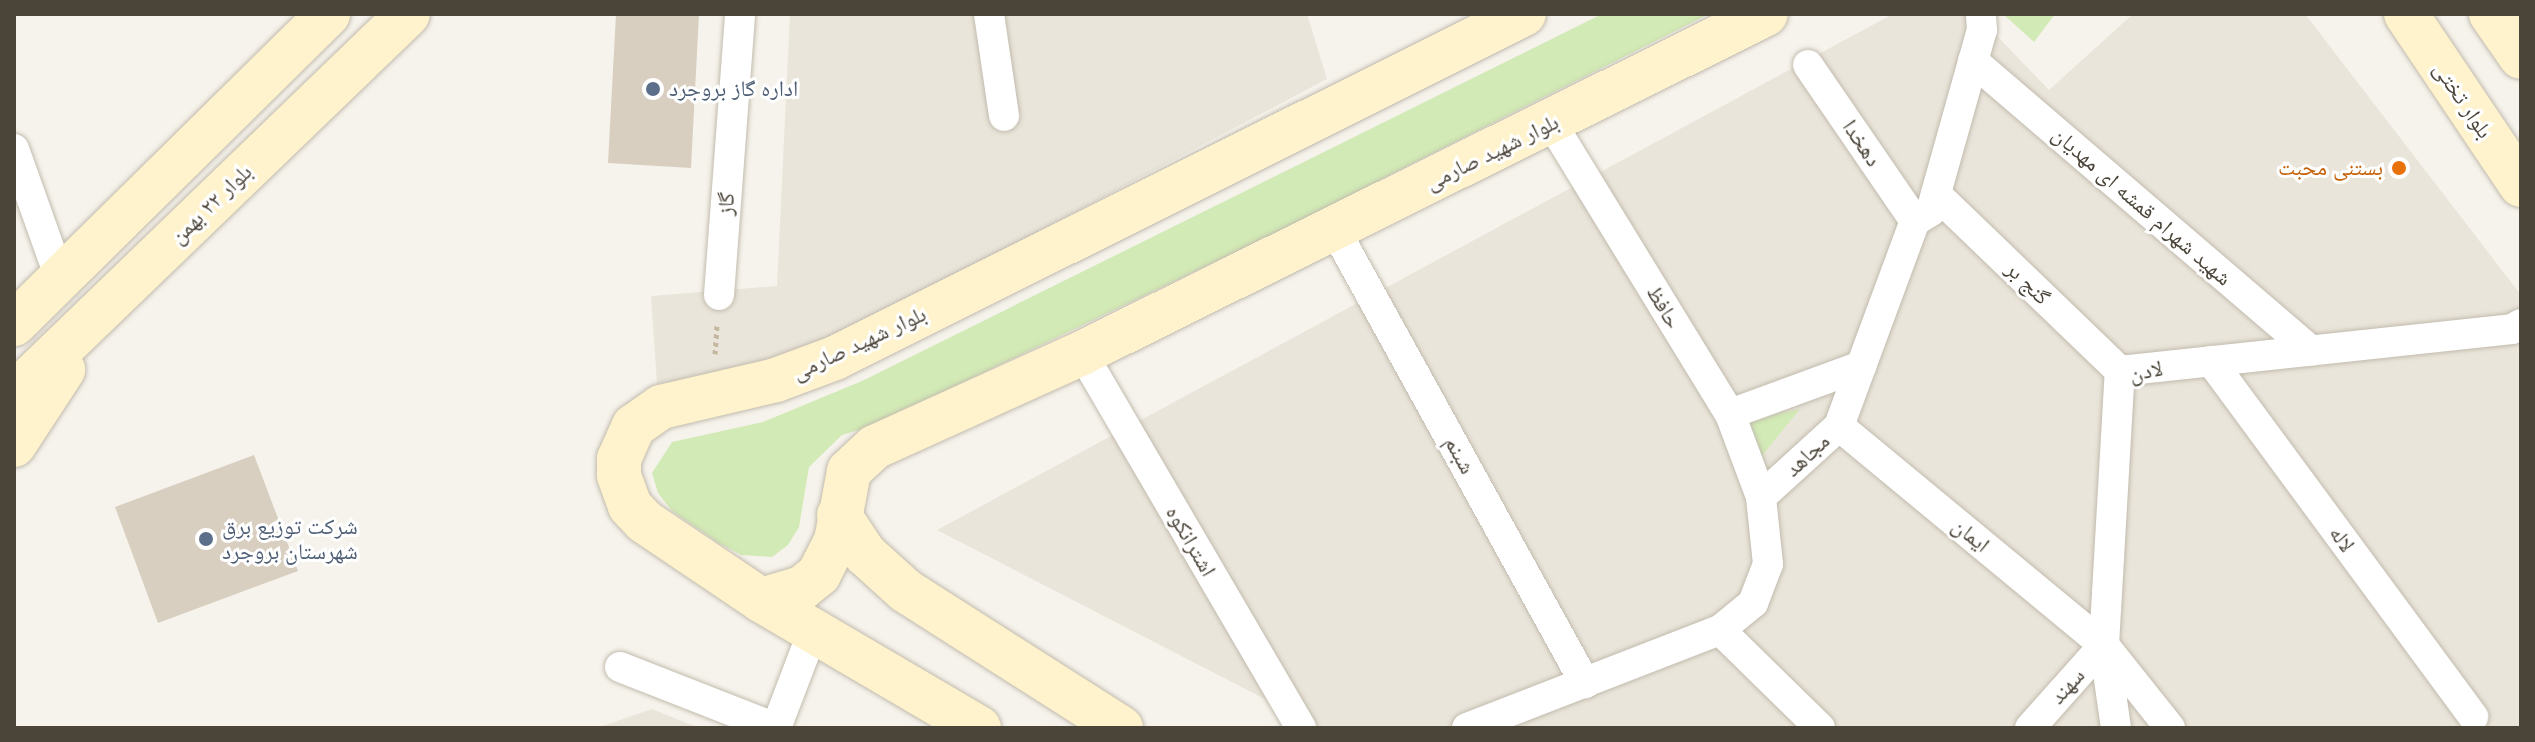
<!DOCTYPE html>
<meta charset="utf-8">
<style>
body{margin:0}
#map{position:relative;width:2535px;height:742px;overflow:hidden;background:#f6f3ec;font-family:"PT Sans","Noto Naskh Arabic",sans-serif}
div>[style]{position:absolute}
.residential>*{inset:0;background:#eae5da}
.green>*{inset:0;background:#d2eab5}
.building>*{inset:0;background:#d8cfc1}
.path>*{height:5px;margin-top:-2.5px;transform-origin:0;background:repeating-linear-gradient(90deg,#c4b79f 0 4px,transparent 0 8px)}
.roads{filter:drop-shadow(0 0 2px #c2bbae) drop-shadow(0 0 2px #c2bbae)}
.street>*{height:30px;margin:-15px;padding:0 15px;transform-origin:15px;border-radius:15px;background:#fff}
.secondary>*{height:44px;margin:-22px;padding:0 22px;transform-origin:22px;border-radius:22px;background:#fff3cd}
.dots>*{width:22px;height:22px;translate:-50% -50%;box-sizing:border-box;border:4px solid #fff;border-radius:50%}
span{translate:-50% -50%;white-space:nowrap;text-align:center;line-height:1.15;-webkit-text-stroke:6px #fff;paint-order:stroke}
.service-label{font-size:22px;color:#4e5e75}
.left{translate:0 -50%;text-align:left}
.street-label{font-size:22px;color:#4b4439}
.food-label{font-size:22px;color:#c56008}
.right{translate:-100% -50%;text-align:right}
.frame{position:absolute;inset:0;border:16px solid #4b4439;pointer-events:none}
</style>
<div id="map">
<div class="residential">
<div style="clip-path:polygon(790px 14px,1307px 14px,1327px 79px,801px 357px,657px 384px,651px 296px,777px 286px)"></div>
<div style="clip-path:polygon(1893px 14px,1976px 14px,2049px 90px,2133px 14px,2305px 14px,2521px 295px,2521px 728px,1321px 728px,937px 530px)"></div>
<div style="clip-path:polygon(652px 709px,699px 728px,597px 728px)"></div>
</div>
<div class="green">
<div style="clip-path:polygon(1602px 14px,1709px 14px,1271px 235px,872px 426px,842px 435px,809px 467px,799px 527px,788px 545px,772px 557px,741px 555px,717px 542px,672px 511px,658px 493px,652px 473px,672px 442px,763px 422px,862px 381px)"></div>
<div style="clip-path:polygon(2003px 14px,2055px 14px,2034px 42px)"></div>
<div style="clip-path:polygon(1800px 409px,1761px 457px,1748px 420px)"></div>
</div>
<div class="building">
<div style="clip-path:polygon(616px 14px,699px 14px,691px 168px,608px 163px)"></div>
<div style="clip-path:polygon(254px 455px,298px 571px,158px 623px,115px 507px)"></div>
</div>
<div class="path">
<div style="left:715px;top:354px;width:30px;rotate:-86deg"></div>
</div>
<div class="roads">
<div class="street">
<div style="left:989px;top:14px;width:103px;rotate:81.6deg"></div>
<div style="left:1973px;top:61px;width:445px;rotate:40.6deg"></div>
<div style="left:1808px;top:65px;width:189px;rotate:55.6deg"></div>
<div style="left:1552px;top:124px;width:340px;rotate:58.5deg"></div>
<div style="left:1730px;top:414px;width:89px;rotate:69.5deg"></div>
<div style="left:14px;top:149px;width:137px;rotate:70.4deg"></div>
<div style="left:1936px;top:194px;width:255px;rotate:43.9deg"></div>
<div style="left:1334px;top:228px;width:520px;rotate:61.12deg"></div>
<div style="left:719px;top:295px;width:282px;rotate:-85.7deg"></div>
<div style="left:1082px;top:353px;width:434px;rotate:59.7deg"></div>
<div style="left:2211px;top:361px;width:442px;rotate:53.6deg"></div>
<div style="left:1730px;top:414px;width:140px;rotate:-20.1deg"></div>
<div style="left:1839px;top:426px;width:344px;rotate:39.6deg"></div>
<div style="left:2104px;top:645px;width:106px;rotate:51.5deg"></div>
<div style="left:1720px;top:630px;width:140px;rotate:44.4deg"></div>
<div style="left:620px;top:667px;width:168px;rotate:21.4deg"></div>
<div style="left:776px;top:728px;width:104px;rotate:-69.1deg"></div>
<div style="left:1467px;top:728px;width:271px;rotate:-21.2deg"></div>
<div style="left:1720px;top:630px;width:43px;rotate:-39.3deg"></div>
<div style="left:1753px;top:603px;width:42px;rotate:-69deg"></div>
<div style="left:1768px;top:564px;width:67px;rotate:-96deg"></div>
<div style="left:1761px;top:497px;width:105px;rotate:-42.3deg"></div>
<div style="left:1839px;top:426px;width:219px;rotate:-69.7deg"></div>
<div style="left:1915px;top:221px;width:19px;rotate:-32deg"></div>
<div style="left:1931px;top:211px;width:188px;rotate:-74.3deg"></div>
<div style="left:1982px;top:30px;width:16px;rotate:-94deg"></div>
<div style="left:2030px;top:728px;width:111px;rotate:-48.3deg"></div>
<div style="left:2116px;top:728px;width:84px;rotate:-98.2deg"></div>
<div style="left:2104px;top:645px;width:274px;rotate:-86.7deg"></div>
<div style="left:2120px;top:371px;width:394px;rotate:-6.1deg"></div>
<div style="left:2512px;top:329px;width:10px;rotate:-29deg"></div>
</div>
<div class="secondary">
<div style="left:2406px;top:14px;width:206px;rotate:56.1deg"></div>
<div style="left:2491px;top:14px;width:52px;rotate:55.1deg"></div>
<div style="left:14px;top:324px;width:441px;rotate:-44.6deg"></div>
<div style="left:14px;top:394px;width:547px;rotate:-43.96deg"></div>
<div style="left:14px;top:445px;width:90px;rotate:-56.8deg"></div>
<div style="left:839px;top:515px;width:47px;rotate:56.3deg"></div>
<div style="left:865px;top:554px;width:55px;rotate:42.1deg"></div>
<div style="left:906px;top:591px;width:255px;rotate:32.5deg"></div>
<div style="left:761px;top:600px;width:43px;rotate:-16.3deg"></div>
<div style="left:802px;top:588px;width:22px;rotate:-39deg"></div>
<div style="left:819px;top:574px;width:37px;rotate:-63deg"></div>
<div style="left:836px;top:541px;width:71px;rotate:-79.5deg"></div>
<div style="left:849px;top:471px;width:35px;rotate:-43deg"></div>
<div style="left:875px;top:447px;width:227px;rotate:-24.4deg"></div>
<div style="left:1082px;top:353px;width:763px;rotate:-26.36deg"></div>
<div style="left:979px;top:728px;width:253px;rotate:-149.6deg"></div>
<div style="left:761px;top:600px;width:141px;rotate:-146deg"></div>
<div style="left:644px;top:521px;width:21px;rotate:-133deg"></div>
<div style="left:630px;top:506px;width:33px;rotate:-110deg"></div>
<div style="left:619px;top:475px;width:16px;rotate:-90deg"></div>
<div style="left:619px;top:459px;width:36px;rotate:-66deg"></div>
<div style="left:634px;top:426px;width:33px;rotate:-35deg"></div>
<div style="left:661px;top:407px;width:118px;rotate:-13.2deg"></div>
<div style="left:776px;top:380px;width:63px;rotate:-20.4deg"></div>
<div style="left:835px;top:358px;width:770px;rotate:-26.53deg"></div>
</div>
</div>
<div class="dots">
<div style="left:653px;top:89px;background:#5c6f8a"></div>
<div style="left:2399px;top:168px;background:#e8710a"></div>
<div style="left:206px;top:539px;background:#5c6f8a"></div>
</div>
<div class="service-label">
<span class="left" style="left:669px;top:89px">اداره گاز بروجرد</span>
<span class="left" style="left:222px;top:539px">شرکت توزیع برق<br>شهرستان بروجرد</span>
</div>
<div class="street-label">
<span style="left:2463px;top:100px;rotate:56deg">بلوار تختی</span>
<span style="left:1862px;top:143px;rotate:56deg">دهخدا</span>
<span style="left:1492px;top:152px;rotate:-26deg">بلوار شهید صارمی</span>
<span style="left:211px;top:204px;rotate:-44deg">بلوار ۲۲ بهمن</span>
<span style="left:726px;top:204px;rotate:-86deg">گاز</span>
<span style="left:2142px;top:206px;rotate:41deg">شهید شهرام قمشه ای مهدیان</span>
<span style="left:2028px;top:283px;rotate:44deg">گنج بر</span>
<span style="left:1664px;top:307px;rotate:59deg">حافظ</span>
<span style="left:859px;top:343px;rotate:-25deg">بلوار شهید صارمی</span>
<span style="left:2146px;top:371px;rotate:-11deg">لادن</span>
<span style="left:1460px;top:455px;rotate:61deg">شبنم</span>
<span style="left:1807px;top:455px;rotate:-43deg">مجاهد</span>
<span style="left:1971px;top:535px;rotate:39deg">ایمان</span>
<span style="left:2342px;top:539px;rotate:54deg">لاله</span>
<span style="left:1191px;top:541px;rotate:60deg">اشترانکوه</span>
<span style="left:2067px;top:686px;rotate:-48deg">سهند</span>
</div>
<div class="food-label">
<span class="right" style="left:2383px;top:168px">بستنی محبت</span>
</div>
<div class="frame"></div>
</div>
